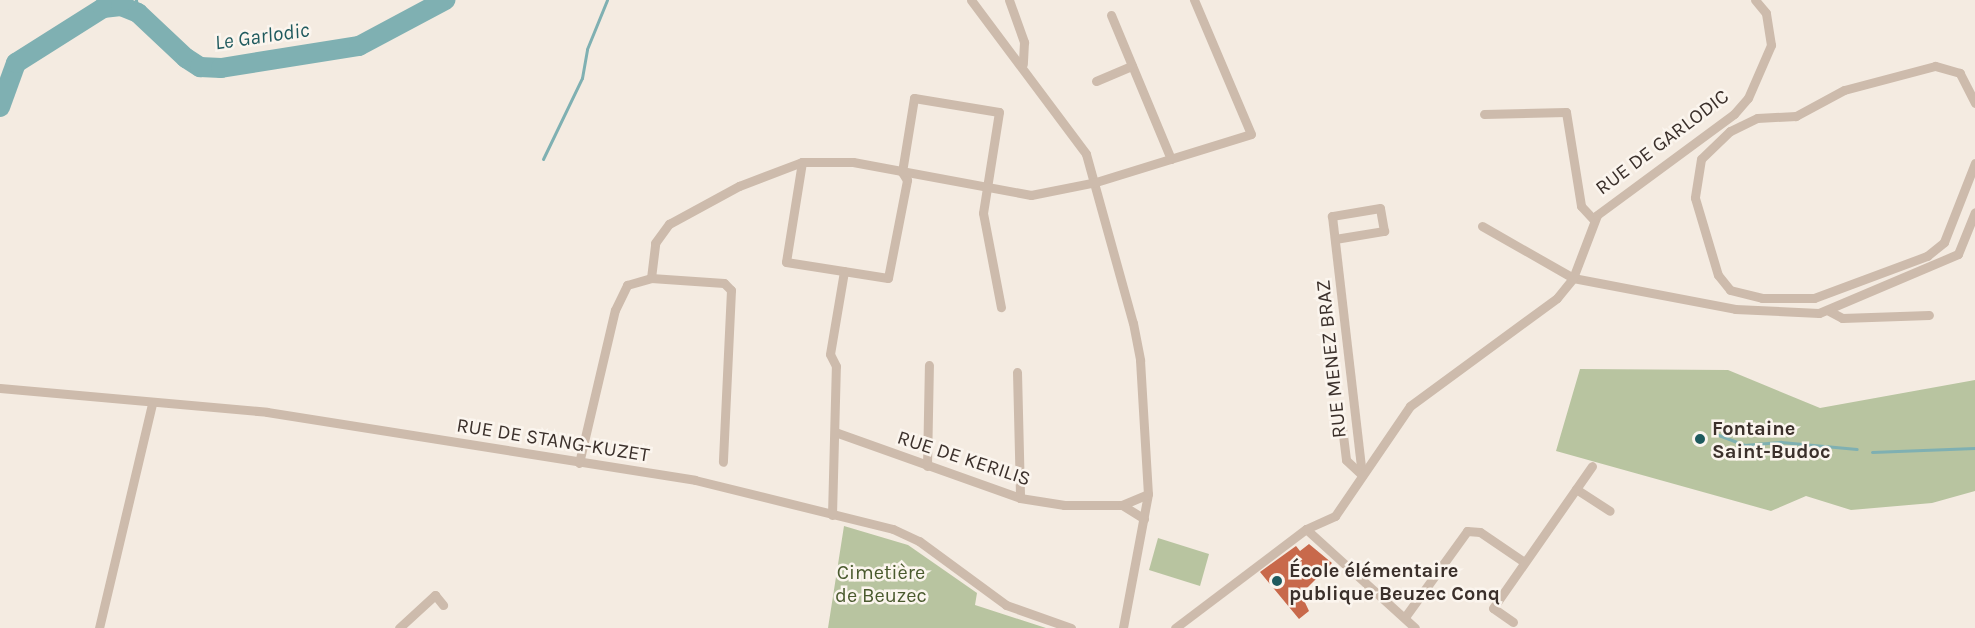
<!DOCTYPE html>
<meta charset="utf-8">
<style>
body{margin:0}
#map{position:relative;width:1975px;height:628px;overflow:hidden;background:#f4ebe1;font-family:Karla,sans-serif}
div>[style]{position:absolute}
.green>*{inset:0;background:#b8c4a0}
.stream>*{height:3px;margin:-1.5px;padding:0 1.5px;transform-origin:1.5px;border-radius:1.5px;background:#7fb0b2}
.river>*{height:20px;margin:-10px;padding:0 10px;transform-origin:10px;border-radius:10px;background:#7fb0b2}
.building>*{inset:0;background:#c8694b}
.street>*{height:9px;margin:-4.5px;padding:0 4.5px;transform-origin:4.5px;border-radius:4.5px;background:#cdbbac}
.dots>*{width:16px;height:16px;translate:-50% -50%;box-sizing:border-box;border:3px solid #fbf5ee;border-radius:50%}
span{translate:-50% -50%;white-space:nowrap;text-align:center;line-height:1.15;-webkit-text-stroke:5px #fbf5ee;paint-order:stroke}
.street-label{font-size:20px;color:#3b302b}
.poi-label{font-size:20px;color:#3b302b;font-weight:700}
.left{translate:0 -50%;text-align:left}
.park-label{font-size:20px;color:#4a5a2e}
.water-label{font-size:21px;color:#1f5a5e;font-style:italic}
</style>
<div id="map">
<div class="green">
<div style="clip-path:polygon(1580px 369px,1728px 370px,1820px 408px,1975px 380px,1975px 491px,1932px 503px,1851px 510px,1806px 496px,1771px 511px,1556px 451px)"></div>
<div style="clip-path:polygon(844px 526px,908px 545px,977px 593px,975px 605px,1046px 628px,828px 628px)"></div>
<div style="clip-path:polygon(1158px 538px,1209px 554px,1200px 586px,1149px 570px)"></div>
</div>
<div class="stream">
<div style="left:136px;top:0;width:13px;rotate:81deg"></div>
<div style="left:543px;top:159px;width:90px;rotate:-64.3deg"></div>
<div style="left:582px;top:78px;width:29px;rotate:-80deg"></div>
<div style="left:587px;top:49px;width:53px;rotate:-67.8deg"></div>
<div style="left:1716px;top:434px;width:30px;rotate:21deg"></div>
<div style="left:1744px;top:445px;width:37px;rotate:-5deg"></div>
<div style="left:1781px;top:442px;width:76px;rotate:5.3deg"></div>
<div style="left:1872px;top:452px;width:103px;rotate:-2.2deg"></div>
</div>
<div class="river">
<div style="left:0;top:107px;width:47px;rotate:-70deg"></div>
<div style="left:16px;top:63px;width:103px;rotate:-32.3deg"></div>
<div style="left:103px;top:8px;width:18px;rotate:-6deg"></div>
<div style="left:121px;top:6px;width:18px;rotate:22deg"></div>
<div style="left:138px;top:13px;width:66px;rotate:43.2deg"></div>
<div style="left:186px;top:58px;width:17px;rotate:33deg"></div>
<div style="left:200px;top:67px;width:21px;rotate:3deg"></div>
<div style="left:221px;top:68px;width:140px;rotate:-9.1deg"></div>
<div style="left:359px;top:46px;width:98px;rotate:-28.1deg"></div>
</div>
<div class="building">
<div style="clip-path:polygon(1309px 544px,1332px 563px,1301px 594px,1309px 611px,1299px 619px,1260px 572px,1296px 546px,1300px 551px)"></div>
</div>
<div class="street">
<div style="left:971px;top:0;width:192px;rotate:53.2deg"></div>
<div style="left:1086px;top:154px;width:175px;rotate:74.5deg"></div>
<div style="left:1133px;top:323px;width:38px;rotate:79deg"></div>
<div style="left:1140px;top:360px;width:134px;rotate:86.6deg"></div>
<div style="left:1148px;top:494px;width:136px;rotate:100.6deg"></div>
<div style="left:1009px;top:0;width:45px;rotate:70.3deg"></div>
<div style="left:1024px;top:42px;width:22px;rotate:93deg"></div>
<div style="left:1111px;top:15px;width:156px;rotate:67.4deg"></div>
<div style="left:1096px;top:81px;width:39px;rotate:-23deg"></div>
<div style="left:1975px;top:103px;width:34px;rotate:-117deg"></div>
<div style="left:1960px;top:73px;width:26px;rotate:-164deg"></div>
<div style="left:1935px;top:66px;width:94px;rotate:165.2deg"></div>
<div style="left:1844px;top:90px;width:55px;rotate:151.6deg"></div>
<div style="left:1796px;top:116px;width:39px;rotate:177deg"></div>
<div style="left:1757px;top:118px;width:30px;rotate:154deg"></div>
<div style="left:1730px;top:131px;width:40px;rotate:136deg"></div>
<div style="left:1701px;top:159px;width:39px;rotate:99deg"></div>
<div style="left:1695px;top:198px;width:80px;rotate:73.4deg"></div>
<div style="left:1718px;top:275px;width:19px;rotate:51deg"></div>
<div style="left:1730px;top:290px;width:33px;rotate:14deg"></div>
<div style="left:1762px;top:298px;width:52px"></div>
<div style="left:1814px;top:298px;width:121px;rotate:-20.4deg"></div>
<div style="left:1927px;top:256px;width:22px;rotate:-39deg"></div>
<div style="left:1944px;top:242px;width:85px;rotate:-68.6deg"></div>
<div style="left:1484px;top:114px;width:82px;rotate:-1.4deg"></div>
<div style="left:1566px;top:112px;width:95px;rotate:80.9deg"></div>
<div style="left:1581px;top:206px;width:19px;rotate:47deg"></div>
<div style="left:802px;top:162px;width:101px;rotate:99.1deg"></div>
<div style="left:786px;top:262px;width:103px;rotate:8.9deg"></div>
<div style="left:888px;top:278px;width:100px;rotate:-79deg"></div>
<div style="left:907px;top:180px;width:9px;rotate:-122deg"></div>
<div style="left:902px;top:172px;width:75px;rotate:-80.8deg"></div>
<div style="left:914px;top:98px;width:86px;rotate:9.4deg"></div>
<div style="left:999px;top:112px;width:102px;rotate:99deg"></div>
<div style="left:983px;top:213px;width:96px;rotate:79.2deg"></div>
<div style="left:1482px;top:226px;width:105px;rotate:29.7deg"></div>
<div style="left:1573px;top:278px;width:165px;rotate:10.8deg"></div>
<div style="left:1735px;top:309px;width:84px;rotate:2.7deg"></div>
<div style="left:1819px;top:313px;width:151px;rotate:-23deg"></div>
<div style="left:1958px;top:254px;width:45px;rotate:-68deg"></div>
<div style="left:1335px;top:239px;width:50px;rotate:-9.3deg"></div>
<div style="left:1384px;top:231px;width:23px;rotate:-100deg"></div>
<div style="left:1380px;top:208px;width:49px;rotate:170.5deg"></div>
<div style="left:1332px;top:216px;width:261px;rotate:83.4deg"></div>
<div style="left:651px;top:278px;width:35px;rotate:-83deg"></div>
<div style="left:655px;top:243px;width:24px;rotate:-54deg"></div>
<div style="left:669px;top:224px;width:80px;rotate:-28.5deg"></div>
<div style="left:739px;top:186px;width:67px;rotate:-20.9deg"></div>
<div style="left:802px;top:162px;width:51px"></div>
<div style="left:853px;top:162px;width:181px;rotate:10.5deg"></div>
<div style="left:1031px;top:195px;width:66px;rotate:-11.3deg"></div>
<div style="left:1096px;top:182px;width:162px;rotate:-17.2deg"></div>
<div style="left:1251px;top:134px;width:146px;rotate:-113deg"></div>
<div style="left:1829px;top:311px;width:15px;rotate:28deg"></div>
<div style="left:1842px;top:318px;width:87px;rotate:-2deg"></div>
<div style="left:1017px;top:372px;width:126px;rotate:88.6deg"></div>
<div style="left:0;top:388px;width:268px;rotate:5.1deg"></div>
<div style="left:267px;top:412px;width:433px;rotate:9deg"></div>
<div style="left:695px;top:480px;width:204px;rotate:13.9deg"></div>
<div style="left:893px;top:529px;width:29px;rotate:25deg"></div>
<div style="left:919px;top:541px;width:108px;rotate:36.3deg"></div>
<div style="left:1006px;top:605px;width:69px;rotate:19.5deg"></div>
<div style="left:1342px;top:427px;width:33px;rotate:83deg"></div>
<div style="left:1346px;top:460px;width:22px;rotate:43deg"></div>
<div style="left:835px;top:432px;width:196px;rotate:19.6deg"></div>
<div style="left:1020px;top:498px;width:45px;rotate:9deg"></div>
<div style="left:1064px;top:505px;width:58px"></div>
<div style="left:1122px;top:505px;width:28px;rotate:-23deg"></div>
<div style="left:579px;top:463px;width:157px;rotate:-76.8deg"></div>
<div style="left:615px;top:310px;width:28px;rotate:-64deg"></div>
<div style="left:627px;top:285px;width:25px;rotate:-16deg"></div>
<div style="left:651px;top:278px;width:73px;rotate:3.9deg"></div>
<div style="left:724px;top:283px;width:10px;rotate:45deg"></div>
<div style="left:731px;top:290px;width:172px;rotate:92.7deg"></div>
<div style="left:927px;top:466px;width:101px;rotate:-88.9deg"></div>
<div style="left:1576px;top:489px;width:40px;rotate:32.9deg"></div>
<div style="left:1122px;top:505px;width:26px;rotate:32deg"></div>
<div style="left:832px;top:515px;width:149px;rotate:-88.5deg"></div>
<div style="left:836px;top:366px;width:13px;rotate:-117deg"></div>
<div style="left:830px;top:354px;width:84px;rotate:-80.4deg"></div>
<div style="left:1306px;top:529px;width:147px;rotate:42.2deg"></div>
<div style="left:1405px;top:617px;width:106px;rotate:-54.2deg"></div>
<div style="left:1467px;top:531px;width:13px;rotate:4deg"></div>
<div style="left:1480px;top:532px;width:53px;rotate:34.3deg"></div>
<div style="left:1513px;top:622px;width:24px;rotate:-145deg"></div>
<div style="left:1493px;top:608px;width:173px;rotate:-55.1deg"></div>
<div style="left:99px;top:628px;width:231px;rotate:-76.7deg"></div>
<div style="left:399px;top:628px;width:49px;rotate:-42.5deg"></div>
<div style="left:435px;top:595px;width:13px;rotate:51deg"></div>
<div style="left:1175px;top:628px;width:164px;rotate:-37.1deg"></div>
<div style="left:1306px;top:529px;width:32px;rotate:-24deg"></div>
<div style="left:1335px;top:516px;width:133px;rotate:-55.7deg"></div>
<div style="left:1410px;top:406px;width:182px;rotate:-36.3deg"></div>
<div style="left:1557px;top:298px;width:26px;rotate:-51deg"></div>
<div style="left:1573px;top:278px;width:67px;rotate:-69.1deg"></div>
<div style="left:1597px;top:215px;width:170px;rotate:-36.4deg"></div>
<div style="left:1734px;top:114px;width:21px;rotate:-49deg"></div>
<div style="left:1748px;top:98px;width:58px;rotate:-66.5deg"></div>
<div style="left:1771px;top:45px;width:32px;rotate:-99deg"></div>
<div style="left:1766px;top:13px;width:17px;rotate:-130deg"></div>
</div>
<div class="dots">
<div style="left:1700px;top:439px;background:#1f5a5e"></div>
<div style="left:1277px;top:581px;background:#1f5a5e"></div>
</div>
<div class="street-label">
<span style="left:1662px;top:142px;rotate:-37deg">RUE DE GARLODIC</span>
<span style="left:1331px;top:359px;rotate:-96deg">RUE MENEZ BRAZ</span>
<span style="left:553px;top:440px;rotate:9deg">RUE DE STANG-KUZET</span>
<span style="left:964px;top:458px;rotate:18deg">RUE DE KERILIS</span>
</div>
<div class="poi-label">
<span class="left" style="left:1712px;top:440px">Fontaine<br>Saint-Budoc</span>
<span class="left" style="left:1289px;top:582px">École élémentaire<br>publique Beuzec Conq</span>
</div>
<div class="park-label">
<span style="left:881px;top:584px">Cimetière<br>de Beuzec</span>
</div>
<div class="water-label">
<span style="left:262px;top:36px;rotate:-8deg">Le Garlodic</span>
</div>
</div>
